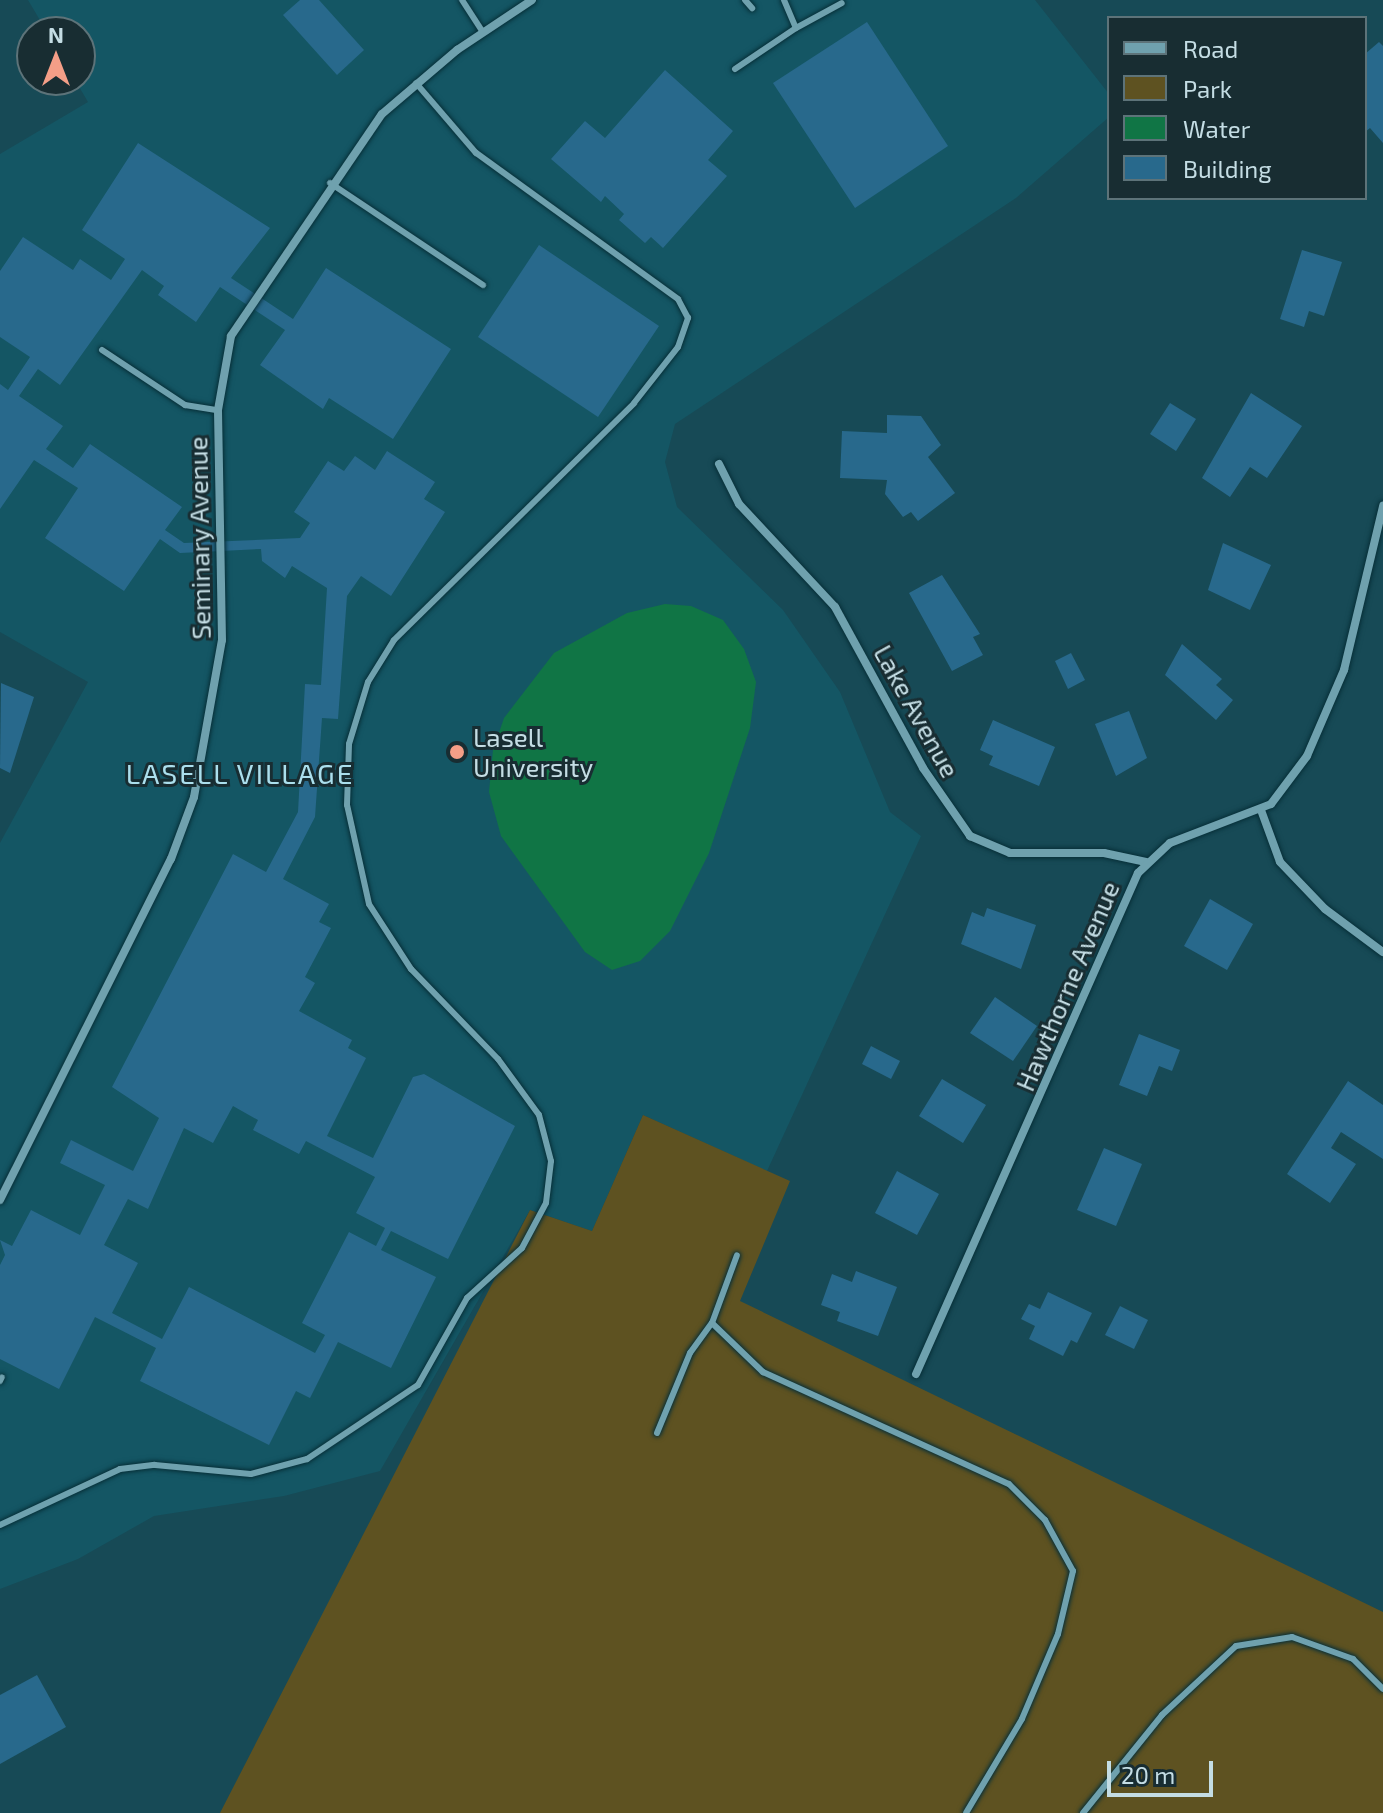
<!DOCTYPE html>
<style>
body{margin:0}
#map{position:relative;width:1383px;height:1813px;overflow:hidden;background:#174a56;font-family:"Exo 2",sans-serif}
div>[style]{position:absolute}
.built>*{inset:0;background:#145664}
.green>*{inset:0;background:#5e5221}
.water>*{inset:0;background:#107545}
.building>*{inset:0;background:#28698c}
.roads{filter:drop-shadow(0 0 2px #072f38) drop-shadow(0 0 2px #072f38)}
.lane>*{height:6px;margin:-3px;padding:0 3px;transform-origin:3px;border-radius:3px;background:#6fa1ae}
.street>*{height:8px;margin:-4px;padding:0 4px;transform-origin:4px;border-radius:4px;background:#6fa1ae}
.dots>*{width:22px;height:22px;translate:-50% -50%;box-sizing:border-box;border:4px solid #182d32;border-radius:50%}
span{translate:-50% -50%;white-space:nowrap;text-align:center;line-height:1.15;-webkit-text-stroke:6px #182d32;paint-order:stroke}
.street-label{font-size:26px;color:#c4dde4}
.poi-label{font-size:26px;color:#c4dde4}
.left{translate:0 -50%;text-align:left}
.neighbourhood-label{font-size:28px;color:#abdfed;letter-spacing:2px}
.legend{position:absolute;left:1107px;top:16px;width:260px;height:184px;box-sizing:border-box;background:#182d32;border:2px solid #5d7379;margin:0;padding:10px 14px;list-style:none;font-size:24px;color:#c4dde4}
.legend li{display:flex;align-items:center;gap:16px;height:40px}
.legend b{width:40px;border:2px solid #5d7379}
.north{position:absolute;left:16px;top:16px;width:80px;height:80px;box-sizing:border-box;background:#182d32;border:2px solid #5d7379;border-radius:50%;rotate:0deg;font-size:22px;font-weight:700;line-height:32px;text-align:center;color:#c4dde4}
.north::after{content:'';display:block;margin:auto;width:28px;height:36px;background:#f49e87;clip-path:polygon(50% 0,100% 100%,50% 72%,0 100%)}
.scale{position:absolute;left:1107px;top:1761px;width:106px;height:36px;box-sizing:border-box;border:4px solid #c4dde4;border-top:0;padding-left:10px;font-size:24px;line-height:28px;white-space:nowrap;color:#c4dde4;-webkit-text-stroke:6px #182d32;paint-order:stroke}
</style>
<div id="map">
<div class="built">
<div style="clip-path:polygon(28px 0,1035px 0,1109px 94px,1109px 117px,1016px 198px,675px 424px,665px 462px,677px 507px,783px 610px,840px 692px,890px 812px,921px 836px,767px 1171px,643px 1115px,592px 1231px,530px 1210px,380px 1471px,284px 1496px,154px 1516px,78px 1559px,0 1589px,0 843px,88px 682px,0 632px,0 154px,88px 102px,75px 80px,80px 32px,47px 32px)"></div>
</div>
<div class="green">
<div style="clip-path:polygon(643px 1115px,790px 1181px,740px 1301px,1383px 1612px,1383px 1813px,220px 1813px,530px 1210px,592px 1231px)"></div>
</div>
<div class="water">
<div style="clip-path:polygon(665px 604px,691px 606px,723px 620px,744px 649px,756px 682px,750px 728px,709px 853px,670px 931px,640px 961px,612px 970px,585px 952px,501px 836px,489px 792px,493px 750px,504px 718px,554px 653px,627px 613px)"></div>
</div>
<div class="building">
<div style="clip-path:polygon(300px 0,319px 0,364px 50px,337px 75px,283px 15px)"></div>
<div style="clip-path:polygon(867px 22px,948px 146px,855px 208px,773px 83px)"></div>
<div style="clip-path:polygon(1379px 42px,1383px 46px,1383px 143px,1370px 128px,1365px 132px,1365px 54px)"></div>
<div style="clip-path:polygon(665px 70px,733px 131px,708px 160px,727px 176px,663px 248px,651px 237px,645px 243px,619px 220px,624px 214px,605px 196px,601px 202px,551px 159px,585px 121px,605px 138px)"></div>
<div style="clip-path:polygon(evenodd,138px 143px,270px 228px,231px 278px,293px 319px,326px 268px,451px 349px,393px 439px,329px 398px,323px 409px,260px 365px,285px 330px,220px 287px,196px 322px,158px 295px,164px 286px,142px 270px,60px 385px,38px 369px,19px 396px,63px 426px,46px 449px,73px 468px,90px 444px,182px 507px,165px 530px,184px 543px,300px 538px,310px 523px,294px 512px,328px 461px,344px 471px,355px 456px,375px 470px,387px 451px,435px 482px,424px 499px,445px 512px,391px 596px,361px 576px,347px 596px,338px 719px,322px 718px,315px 817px,283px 879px,329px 904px,319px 922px,331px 928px,305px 977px,315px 983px,299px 1011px,352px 1040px,348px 1048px,366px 1058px,327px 1136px,373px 1158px,413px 1077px,424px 1074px,515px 1126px,448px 1259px,391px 1231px,381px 1250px,436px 1277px,391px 1368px,338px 1342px,310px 1398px,296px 1391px,269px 1445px,140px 1381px,156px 1348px,95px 1317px,59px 1389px,0 1359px,0 1265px,5px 1255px,0 1240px,12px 1246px,31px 1210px,80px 1235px,105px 1185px,60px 1163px,71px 1140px,133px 1171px,159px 1118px,112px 1087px,233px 854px,266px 872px,298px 812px,305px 684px,321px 685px,327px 588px,292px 566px,285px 578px,262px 561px,261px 549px,180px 553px,160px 539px,124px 591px,45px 538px,78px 488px,34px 460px,0 509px,0 384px,8px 390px,30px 357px,0 337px,0 271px,23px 237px,73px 270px,80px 259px,111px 280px,125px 259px,82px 230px,138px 143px,233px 1106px,258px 1120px,253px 1130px,299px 1154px,306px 1141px,375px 1177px,356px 1213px,385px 1228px,376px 1246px,349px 1232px,302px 1323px,325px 1335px,315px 1353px,189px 1287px,162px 1339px,112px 1313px,138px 1263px,104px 1245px,128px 1199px,148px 1209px,184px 1128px,213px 1143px,233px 1106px)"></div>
<div style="clip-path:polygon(539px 245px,659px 326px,598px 417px,478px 337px)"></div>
<div style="clip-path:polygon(1302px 250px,1342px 262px,1324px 316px,1309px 311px,1304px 327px,1280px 319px)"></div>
<div style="clip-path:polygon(1251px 393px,1302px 426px,1267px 478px,1250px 467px,1230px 497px,1202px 478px)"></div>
<div style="clip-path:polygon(1170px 403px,1196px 419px,1176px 451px,1150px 434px)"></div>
<div style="clip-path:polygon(887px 415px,921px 416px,941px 445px,928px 457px,955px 493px,918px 521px,911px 512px,903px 517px,885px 494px,887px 480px,840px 478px,842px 431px,887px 433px)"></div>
<div style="clip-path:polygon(1223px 543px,1271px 565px,1250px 610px,1208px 590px)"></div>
<div style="clip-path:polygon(942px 575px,980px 634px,973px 637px,983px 655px,952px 671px,909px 593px)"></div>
<div style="clip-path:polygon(1182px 644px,1222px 679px,1216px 685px,1233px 700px,1216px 720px,1165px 675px)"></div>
<div style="clip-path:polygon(1071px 653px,1085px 680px,1068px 689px,1055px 661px)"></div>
<div style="clip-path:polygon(1px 683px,34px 697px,10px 773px,0 768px)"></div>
<div style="clip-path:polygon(1129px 711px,1147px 758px,1116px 776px,1095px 724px)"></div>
<div style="clip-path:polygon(993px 720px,1055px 747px,1039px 786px,989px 765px,993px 756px,980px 750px)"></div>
<div style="clip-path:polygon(1210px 899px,1253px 924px,1227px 970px,1184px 946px)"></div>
<div style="clip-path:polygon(987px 908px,1036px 925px,1021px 969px,961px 944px,972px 912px,984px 917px)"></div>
<div style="clip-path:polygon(995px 997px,1037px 1026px,1013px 1061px,970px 1033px)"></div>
<div style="clip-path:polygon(1139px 1034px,1180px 1050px,1172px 1071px,1159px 1066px,1147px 1096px,1119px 1085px)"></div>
<div style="clip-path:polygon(871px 1046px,900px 1061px,891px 1079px,862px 1064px)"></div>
<div style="clip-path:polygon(942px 1079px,986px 1105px,963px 1143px,919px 1116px)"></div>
<div style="clip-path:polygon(1348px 1081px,1383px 1105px,1383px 1159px,1341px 1132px,1331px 1148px,1356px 1164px,1330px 1203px,1287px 1174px)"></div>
<div style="clip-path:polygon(1104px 1148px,1142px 1164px,1116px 1226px,1077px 1210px)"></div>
<div style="clip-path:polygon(897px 1171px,939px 1194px,917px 1235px,875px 1213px)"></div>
<div style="clip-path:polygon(856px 1271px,897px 1287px,878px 1336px,837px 1321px,840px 1312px,821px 1305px,832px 1274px,852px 1282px)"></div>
<div style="clip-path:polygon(1048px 1292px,1092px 1313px,1077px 1343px,1071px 1340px,1063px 1356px,1029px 1339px,1035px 1326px,1021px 1319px,1029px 1304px,1040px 1309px)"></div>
<div style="clip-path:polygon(1120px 1306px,1148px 1320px,1134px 1349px,1105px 1335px)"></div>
<div style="clip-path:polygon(37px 1675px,66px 1727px,0 1764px,0 1695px)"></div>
</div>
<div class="roads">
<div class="lane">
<div style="left:462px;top:0;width:38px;rotate:57deg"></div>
<div style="left:745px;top:0;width:11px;rotate:49deg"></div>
<div style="left:784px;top:0;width:30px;rotate:67deg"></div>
<div style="left:796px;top:28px;width:52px;rotate:-28.5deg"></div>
<div style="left:735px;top:69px;width:73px;rotate:-33.9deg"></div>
<div style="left:330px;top:183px;width:184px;rotate:33.7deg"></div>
<div style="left:102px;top:350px;width:100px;rotate:33.5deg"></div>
<div style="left:185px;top:405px;width:33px;rotate:9deg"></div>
<div style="left:712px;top:1323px;width:71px;rotate:43.9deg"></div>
<div style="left:763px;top:1372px;width:270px;rotate:24.5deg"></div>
<div style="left:1009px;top:1484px;width:51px;rotate:45deg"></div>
<div style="left:1045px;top:1520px;width:58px;rotate:61.2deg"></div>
<div style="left:1073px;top:1571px;width:65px;rotate:103.4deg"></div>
<div style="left:1058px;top:1634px;width:92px;rotate:113deg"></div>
<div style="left:1022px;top:1719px;width:109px;rotate:120.8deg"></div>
<div style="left:0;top:1381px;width:4px;rotate:-63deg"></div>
<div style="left:657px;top:1433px;width:87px;rotate:-67.6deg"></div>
<div style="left:690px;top:1353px;width:37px;rotate:-54deg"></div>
<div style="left:712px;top:1323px;width:72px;rotate:-69.8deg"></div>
<div style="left:0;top:1525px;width:132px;rotate:-25deg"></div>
<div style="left:120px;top:1469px;width:35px;rotate:-7deg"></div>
<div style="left:155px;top:1465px;width:96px;rotate:5.4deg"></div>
<div style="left:251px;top:1474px;width:58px;rotate:-15deg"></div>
<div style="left:307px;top:1459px;width:133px;rotate:-33.7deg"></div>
<div style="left:418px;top:1385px;width:100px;rotate:-60.6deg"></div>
<div style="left:467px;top:1298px;width:74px;rotate:-42.3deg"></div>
<div style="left:522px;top:1248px;width:51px;rotate:-61.9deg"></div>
<div style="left:546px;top:1203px;width:42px;rotate:-83.2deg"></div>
<div style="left:551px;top:1161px;width:48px;rotate:-104.6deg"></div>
<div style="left:539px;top:1115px;width:69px;rotate:-126.2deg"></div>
<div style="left:498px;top:1059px;width:125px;rotate:-134deg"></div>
<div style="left:411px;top:969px;width:77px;rotate:-122.9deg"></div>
<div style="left:369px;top:904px;width:101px;rotate:-102.5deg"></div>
<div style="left:347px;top:805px;width:61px;rotate:-88.1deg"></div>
<div style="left:349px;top:744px;width:65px;rotate:-73deg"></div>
<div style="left:368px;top:682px;width:49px;rotate:-58.2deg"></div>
<div style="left:394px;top:640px;width:337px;rotate:-44.6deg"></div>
<div style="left:634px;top:403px;width:71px;rotate:-51.8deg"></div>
<div style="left:678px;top:347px;width:31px;rotate:-71deg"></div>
<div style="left:688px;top:318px;width:21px;rotate:-118deg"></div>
<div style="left:678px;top:299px;width:249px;rotate:-144.1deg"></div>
<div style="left:476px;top:153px;width:92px;rotate:-130.6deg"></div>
<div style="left:1083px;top:1813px;width:126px;rotate:-51.1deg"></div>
<div style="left:1162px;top:1715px;width:101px;rotate:-43deg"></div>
<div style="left:1236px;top:1646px;width:57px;rotate:-9.1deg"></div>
<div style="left:1292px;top:1637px;width:65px;rotate:19.8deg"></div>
<div style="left:1353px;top:1659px;width:42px;rotate:45deg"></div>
</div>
<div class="street">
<div style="left:719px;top:464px;width:45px;rotate:63.4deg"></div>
<div style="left:739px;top:504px;width:141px;rotate:47deg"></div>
<div style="left:835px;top:607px;width:183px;rotate:61.3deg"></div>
<div style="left:923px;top:768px;width:83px;rotate:55.3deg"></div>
<div style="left:970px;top:836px;width:43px;rotate:23deg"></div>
<div style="left:1010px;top:853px;width:94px"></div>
<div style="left:1104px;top:853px;width:43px;rotate:12.1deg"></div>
<div style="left:1261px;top:810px;width:55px;rotate:69.9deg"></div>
<div style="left:1280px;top:862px;width:65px;rotate:46.2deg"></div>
<div style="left:1325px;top:909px;width:72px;rotate:36.6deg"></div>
<div style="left:0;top:1200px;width:381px;rotate:-63.4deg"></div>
<div style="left:171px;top:859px;width:66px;rotate:-69.6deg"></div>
<div style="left:194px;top:797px;width:159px;rotate:-79.9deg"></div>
<div style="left:222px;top:640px;width:230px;rotate:-91deg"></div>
<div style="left:218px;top:410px;width:75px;rotate:-80deg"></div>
<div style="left:231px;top:336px;width:268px;rotate:-55.8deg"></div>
<div style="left:382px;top:114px;width:99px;rotate:-40.5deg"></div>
<div style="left:457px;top:50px;width:90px;rotate:-33.7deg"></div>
<div style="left:916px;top:1374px;width:548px;rotate:-66.1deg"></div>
<div style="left:1138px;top:873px;width:44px;rotate:-43.2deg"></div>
<div style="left:1170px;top:843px;width:108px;rotate:-21.1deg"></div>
<div style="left:1271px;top:804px;width:60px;rotate:-53.1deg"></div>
<div style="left:1307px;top:756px;width:94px;rotate:-66.7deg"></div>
<div style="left:1344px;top:670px;width:169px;rotate:-76.6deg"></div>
</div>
</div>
<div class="dots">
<div style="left:457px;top:752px;background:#f49e87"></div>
</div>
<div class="street-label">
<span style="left:199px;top:538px;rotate:-91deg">Seminary Avenue</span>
<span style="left:917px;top:711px;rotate:61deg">Lake Avenue</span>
<span style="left:1067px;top:986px;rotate:-67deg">Hawthorne Avenue</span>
</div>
<div class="poi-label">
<span class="left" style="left:473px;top:752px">Lasell<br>University</span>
</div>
<div class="neighbourhood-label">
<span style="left:240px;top:773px">LASELL VILLAGE</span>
</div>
<ul class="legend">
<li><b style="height:10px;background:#6fa1ae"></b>Road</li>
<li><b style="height:22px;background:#5e5221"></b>Park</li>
<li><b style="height:22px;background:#107545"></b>Water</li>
<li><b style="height:22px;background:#28698c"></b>Building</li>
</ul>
<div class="north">N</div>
<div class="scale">20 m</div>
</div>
